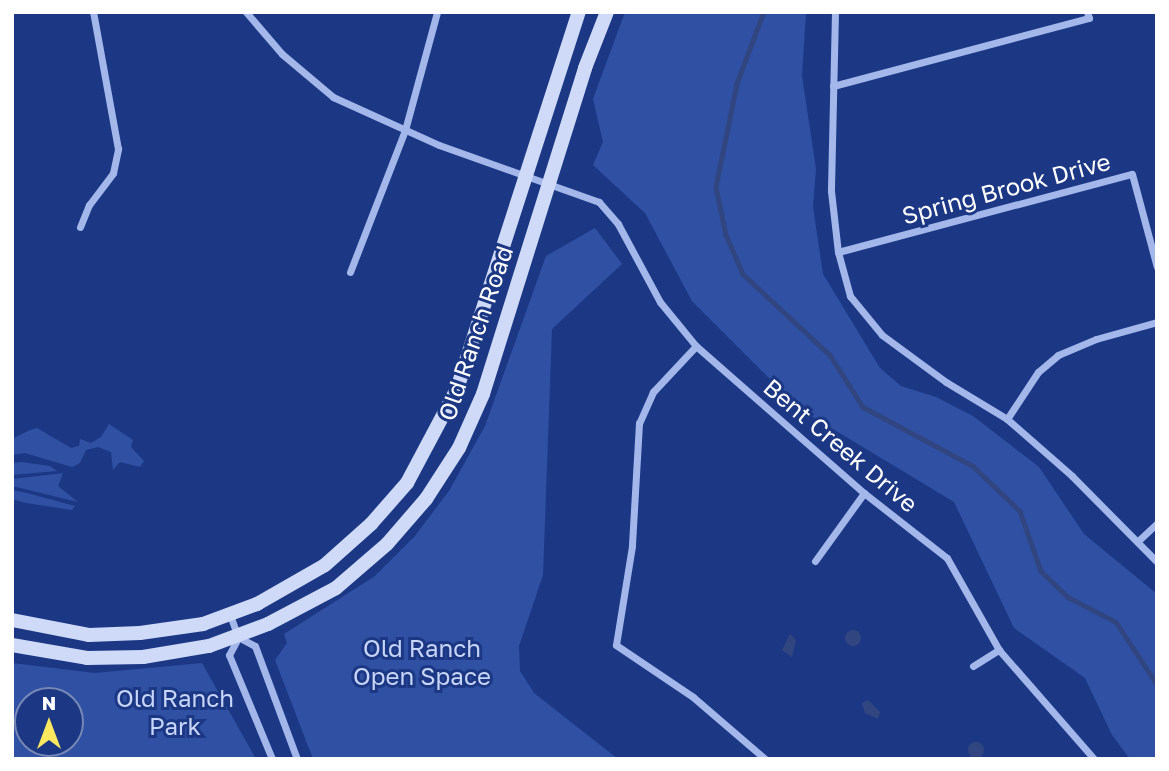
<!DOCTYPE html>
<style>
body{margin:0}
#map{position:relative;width:1169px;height:771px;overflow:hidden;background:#1c3885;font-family:"Golos Text",sans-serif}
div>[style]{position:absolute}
.green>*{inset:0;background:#2f50a3}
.water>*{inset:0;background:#314680}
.round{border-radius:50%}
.stream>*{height:4.5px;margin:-2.25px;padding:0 2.25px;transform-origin:2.25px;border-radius:2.25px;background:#314680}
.street>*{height:7px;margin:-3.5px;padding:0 3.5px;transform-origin:3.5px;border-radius:3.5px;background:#a3b7eb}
.secondary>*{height:14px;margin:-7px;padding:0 7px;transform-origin:7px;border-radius:7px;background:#cedaf8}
span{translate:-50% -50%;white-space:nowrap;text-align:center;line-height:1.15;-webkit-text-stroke:6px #1c3885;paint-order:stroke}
.street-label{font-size:24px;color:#fff}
.park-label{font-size:24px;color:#c7d5f8}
.frame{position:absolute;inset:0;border:14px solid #fff;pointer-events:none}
.north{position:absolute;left:14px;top:687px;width:70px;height:70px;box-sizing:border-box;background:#1c3885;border:2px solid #7788b6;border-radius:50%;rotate:0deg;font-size:19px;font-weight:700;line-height:28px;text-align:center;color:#fff}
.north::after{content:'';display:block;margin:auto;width:24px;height:32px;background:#fce960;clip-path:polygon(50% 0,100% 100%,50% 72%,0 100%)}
</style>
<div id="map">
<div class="green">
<div style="clip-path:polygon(625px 12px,806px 12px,802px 76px,816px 169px,813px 207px,823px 274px,880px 368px,901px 386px,936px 397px,973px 416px,1039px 467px,1084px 534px,1157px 594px,1157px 759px,1130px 759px,1112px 735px,1085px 678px,1014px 628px,954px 502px,808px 414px,785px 394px,692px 301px,645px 213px,593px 165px,603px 142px,593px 99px)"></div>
<div style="clip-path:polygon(595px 228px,622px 264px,552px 329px,543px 575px,519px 646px,520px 671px,534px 693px,618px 759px,313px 759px,275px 660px,287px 643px,284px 634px,375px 576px,414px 537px,449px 491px,485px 426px,546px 256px)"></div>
<div style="clip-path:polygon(109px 424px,133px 440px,131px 447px,144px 461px,140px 467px,120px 462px,113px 470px,111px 452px,98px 447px,86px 450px,80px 463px,72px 467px,25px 453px,12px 455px,12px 439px,30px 430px,37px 428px,71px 448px,79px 446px,80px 439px,91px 443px,101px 437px)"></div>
<div style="clip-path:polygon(21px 462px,50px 466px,57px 471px,12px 475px,12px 463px)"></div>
<div style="clip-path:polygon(63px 473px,58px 486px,78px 502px,12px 486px,12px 479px)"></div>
<div style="clip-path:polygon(12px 490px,27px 493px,75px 506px,72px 510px,26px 503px,12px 499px)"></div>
<div style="clip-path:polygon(evenodd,12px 663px,95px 673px,202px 663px,256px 759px,12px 759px,12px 663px,28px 701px,70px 701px,70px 743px,28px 743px,28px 701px)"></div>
</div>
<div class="water">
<div class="round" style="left:845px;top:630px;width:16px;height:16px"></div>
<div style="clip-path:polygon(790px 634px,796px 640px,792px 657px,782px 650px)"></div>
<div style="clip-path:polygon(868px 700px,880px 712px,878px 719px,865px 713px,862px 703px)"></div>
<div class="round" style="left:968px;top:742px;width:16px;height:16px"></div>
</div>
<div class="stream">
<div style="left:764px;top:12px;width:77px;rotate:110.6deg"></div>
<div style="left:737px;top:84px;width:105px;rotate:101.5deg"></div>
<div style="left:716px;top:187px;width:49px;rotate:78.2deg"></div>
<div style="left:726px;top:235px;width:43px;rotate:66.4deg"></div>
<div style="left:743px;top:274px;width:119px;rotate:43deg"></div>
<div style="left:830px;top:355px;width:62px;rotate:57.6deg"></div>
<div style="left:863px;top:407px;width:125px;rotate:28.2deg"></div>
<div style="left:973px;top:466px;width:65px;rotate:43.8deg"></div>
<div style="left:1020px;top:511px;width:64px;rotate:70.7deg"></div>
<div style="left:1041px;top:571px;width:37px;rotate:44deg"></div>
<div style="left:1068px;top:597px;width:54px;rotate:27.5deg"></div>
<div style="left:1116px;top:622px;width:74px;rotate:56.5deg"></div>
</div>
<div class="street">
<div style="left:246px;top:12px;width:55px;rotate:49.4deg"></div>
<div style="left:282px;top:54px;width:67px;rotate:40.1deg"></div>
<div style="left:333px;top:97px;width:116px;rotate:24.4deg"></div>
<div style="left:439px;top:145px;width:170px;rotate:19.6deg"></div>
<div style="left:599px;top:202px;width:29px;rotate:49deg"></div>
<div style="left:618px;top:224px;width:89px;rotate:61.7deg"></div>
<div style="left:660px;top:302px;width:57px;rotate:50.7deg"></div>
<div style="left:696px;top:346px;width:223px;rotate:41.2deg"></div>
<div style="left:864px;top:493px;width:105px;rotate:38.1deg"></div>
<div style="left:947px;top:558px;width:106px;rotate:60.5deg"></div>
<div style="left:999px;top:650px;width:145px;rotate:48.9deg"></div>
<div style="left:835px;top:12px;width:179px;rotate:91.3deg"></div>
<div style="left:831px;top:191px;width:61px;rotate:83.5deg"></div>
<div style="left:838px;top:252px;width:46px;rotate:74.7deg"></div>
<div style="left:850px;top:296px;width:50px;rotate:50.6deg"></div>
<div style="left:882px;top:335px;width:79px;rotate:36.3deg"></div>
<div style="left:946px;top:382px;width:71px;rotate:31.2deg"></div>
<div style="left:1007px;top:419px;width:86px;rotate:41.2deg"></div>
<div style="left:1072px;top:476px;width:121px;rotate:45.3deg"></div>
<div style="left:833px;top:86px;width:265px;rotate:-14.9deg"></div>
<div style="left:1089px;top:18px;width:6px;rotate:-108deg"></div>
<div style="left:80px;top:227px;width:24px;rotate:-68deg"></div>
<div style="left:89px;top:205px;width:40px;rotate:-53deg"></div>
<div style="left:113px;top:173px;width:25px;rotate:-78deg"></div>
<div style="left:118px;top:149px;width:139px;rotate:-100.3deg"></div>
<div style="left:838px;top:252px;width:304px;rotate:-14.9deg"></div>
<div style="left:1132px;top:174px;width:96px;rotate:75deg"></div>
<div style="left:350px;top:272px;width:152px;rotate:-68.8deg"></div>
<div style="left:405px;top:130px;width:122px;rotate:-74.8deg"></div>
<div style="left:696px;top:346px;width:63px;rotate:133.1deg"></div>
<div style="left:653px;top:392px;width:34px;rotate:114deg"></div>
<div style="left:639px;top:423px;width:123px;rotate:93.3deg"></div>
<div style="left:632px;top:546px;width:100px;rotate:99.2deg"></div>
<div style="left:616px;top:645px;width:93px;rotate:34deg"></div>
<div style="left:693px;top:697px;width:95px;rotate:40.7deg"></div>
<div style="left:1007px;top:419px;width:56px;rotate:-56.6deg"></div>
<div style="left:1038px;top:372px;width:26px;rotate:-40deg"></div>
<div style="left:1058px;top:355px;width:41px;rotate:-22.8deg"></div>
<div style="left:1096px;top:339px;width:63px;rotate:-15.6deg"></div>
<div style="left:1138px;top:541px;width:26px;rotate:-43deg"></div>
<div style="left:815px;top:561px;width:84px;rotate:-54.2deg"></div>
<div style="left:230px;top:615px;width:23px;rotate:70deg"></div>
<div style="left:238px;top:637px;width:19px;rotate:28deg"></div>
<div style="left:255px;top:646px;width:121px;rotate:69.6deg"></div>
<div style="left:238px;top:638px;width:19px;rotate:118deg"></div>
<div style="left:229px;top:655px;width:113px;rotate:67.5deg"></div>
<div style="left:973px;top:666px;width:31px;rotate:-32deg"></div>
</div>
<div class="secondary">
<div style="left:12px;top:620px;width:78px;rotate:11deg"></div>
<div style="left:89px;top:635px;width:51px;rotate:-2.2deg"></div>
<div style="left:140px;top:633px;width:64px;rotate:-8.1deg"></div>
<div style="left:203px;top:624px;width:58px;rotate:-20.3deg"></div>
<div style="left:257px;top:604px;width:78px;rotate:-29.8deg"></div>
<div style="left:325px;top:565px;width:62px;rotate:-41.7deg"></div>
<div style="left:371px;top:524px;width:55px;rotate:-48.7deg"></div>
<div style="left:407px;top:483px;width:106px;rotate:-62deg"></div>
<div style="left:457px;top:389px;width:396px;rotate:-72.1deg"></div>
<div style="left:12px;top:645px;width:76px;rotate:9.8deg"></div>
<div style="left:87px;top:658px;width:56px;rotate:-1deg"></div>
<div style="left:143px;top:657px;width:67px;rotate:-9.5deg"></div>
<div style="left:209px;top:646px;width:63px;rotate:-20.4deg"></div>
<div style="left:268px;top:624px;width:77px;rotate:-27.9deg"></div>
<div style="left:336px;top:588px;width:67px;rotate:-40.8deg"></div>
<div style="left:387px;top:544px;width:60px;rotate:-49.1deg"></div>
<div style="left:426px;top:499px;width:61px;rotate:-57.1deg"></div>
<div style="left:459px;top:448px;width:59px;rotate:-66deg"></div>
<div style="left:483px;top:394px;width:342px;rotate:-72.6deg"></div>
<div style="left:585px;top:68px;width:60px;rotate:-68.6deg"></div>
</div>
<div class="street-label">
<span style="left:1006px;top:188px;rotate:-15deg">Spring Brook Drive</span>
<span style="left:475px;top:333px;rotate:-71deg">Old Ranch Road</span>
<span style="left:841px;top:445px;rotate:40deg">Bent Creek Drive</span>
</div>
<div class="park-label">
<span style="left:422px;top:662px">Old Ranch<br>Open Space</span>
<span style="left:175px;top:712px">Old Ranch<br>Park</span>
</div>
<div class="frame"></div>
<div class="north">N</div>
</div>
